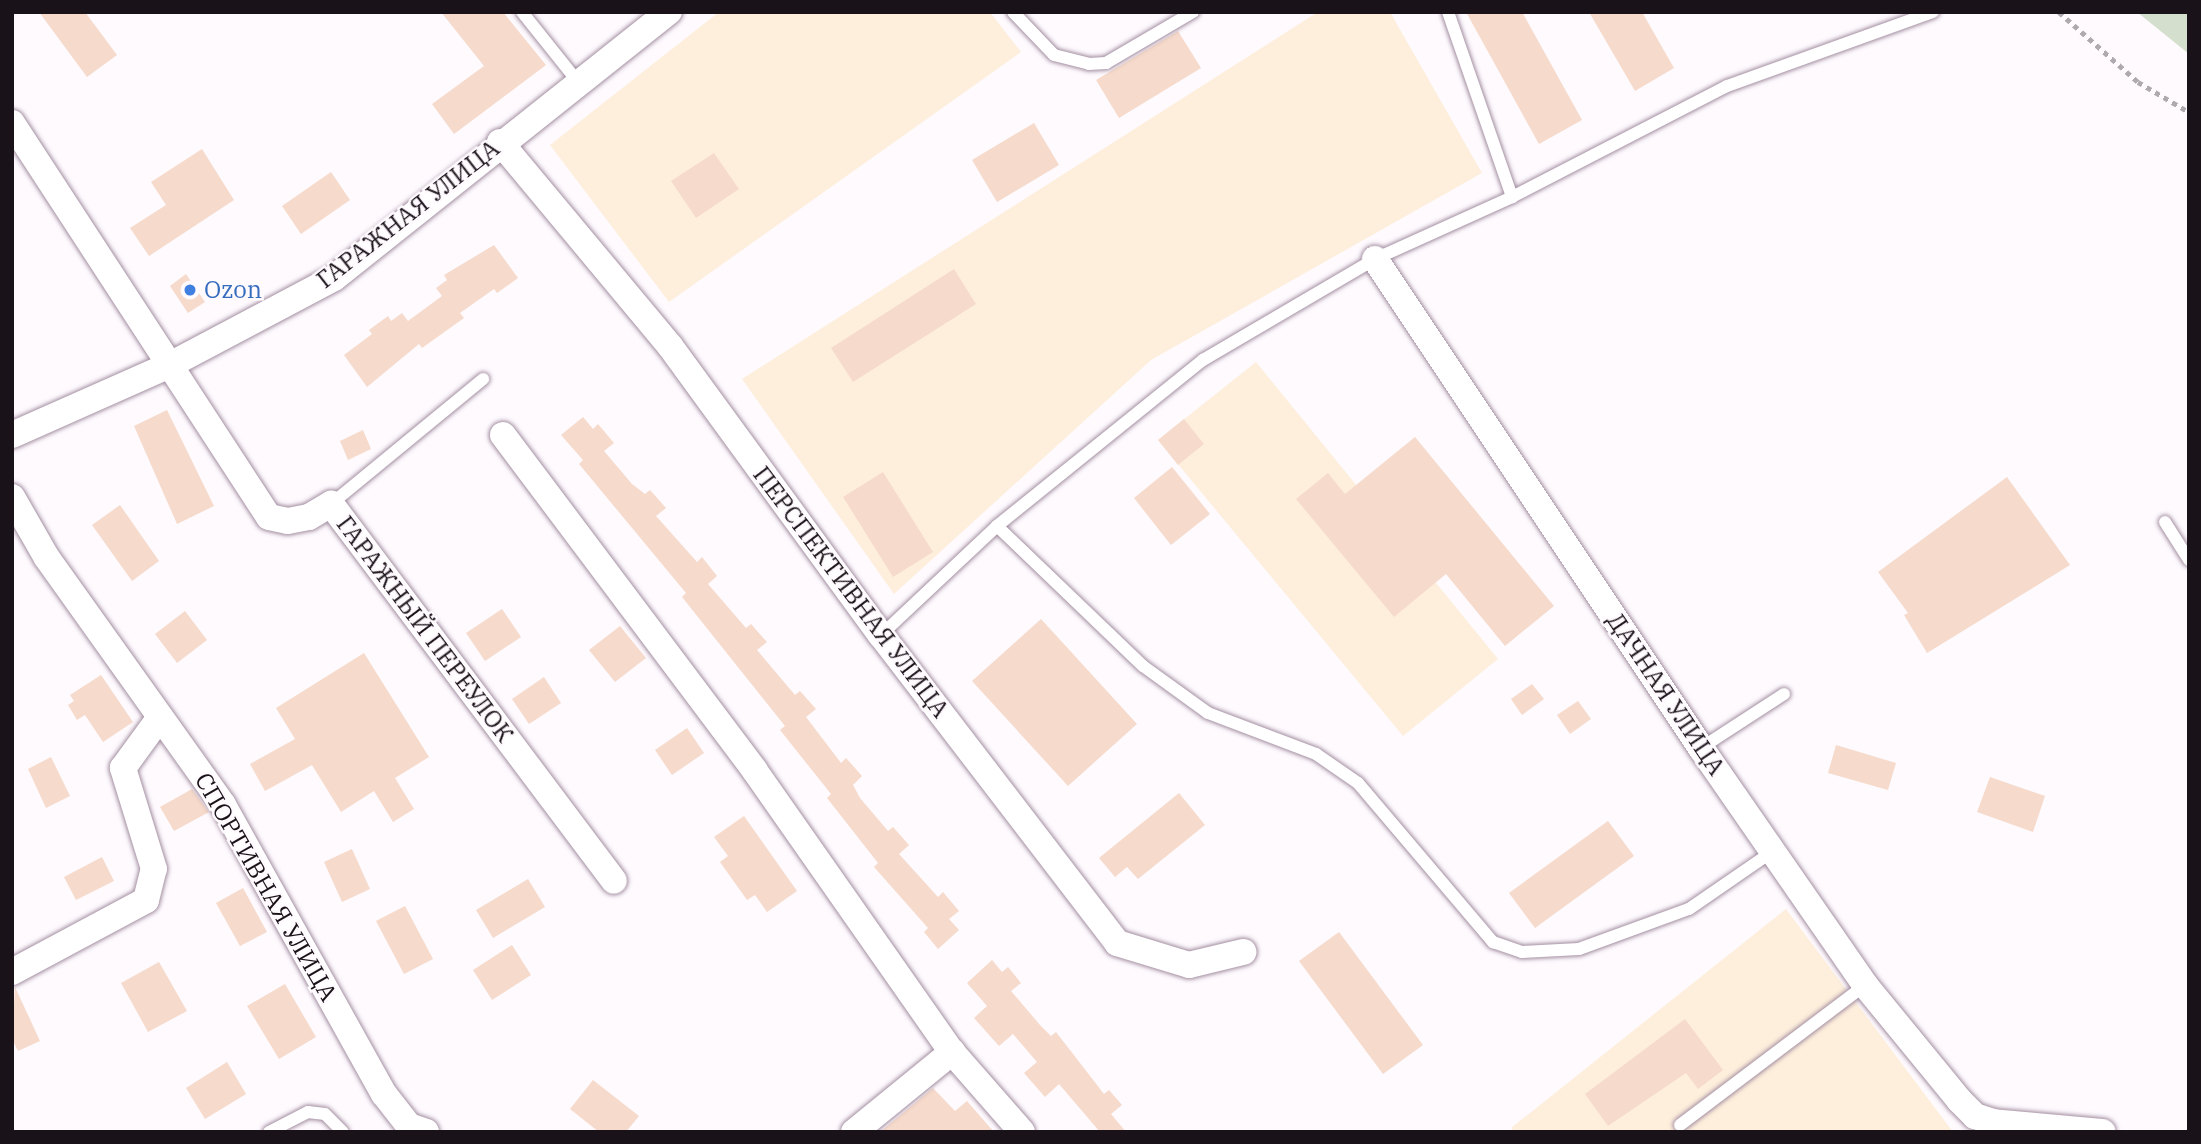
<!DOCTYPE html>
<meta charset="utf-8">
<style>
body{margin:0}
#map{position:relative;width:2201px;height:1144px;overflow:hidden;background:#fefafe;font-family:"IBM Plex Serif",serif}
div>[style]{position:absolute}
.industrial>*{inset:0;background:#feefdc}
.green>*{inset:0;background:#d4dfce}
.building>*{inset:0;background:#f6dacb}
.path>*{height:4.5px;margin-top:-2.25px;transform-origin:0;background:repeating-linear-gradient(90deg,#afaaaf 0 5px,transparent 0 10px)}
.roads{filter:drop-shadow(0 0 2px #a48fa2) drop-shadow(0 0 2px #a48fa2)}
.service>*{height:12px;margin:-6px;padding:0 6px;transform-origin:6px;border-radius:6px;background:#fff}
.minor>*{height:26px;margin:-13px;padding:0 13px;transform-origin:13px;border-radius:13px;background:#fff}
.dots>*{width:19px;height:19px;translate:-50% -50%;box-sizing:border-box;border:4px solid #fefafe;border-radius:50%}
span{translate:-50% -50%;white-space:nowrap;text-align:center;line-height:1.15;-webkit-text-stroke:5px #fefafe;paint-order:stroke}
.street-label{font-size:24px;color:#191219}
.shop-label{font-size:24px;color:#366cbe}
.left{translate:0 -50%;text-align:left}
.frame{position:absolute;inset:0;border:14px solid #191219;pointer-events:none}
</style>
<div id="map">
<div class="industrial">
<div style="clip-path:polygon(719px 12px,990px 12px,1021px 52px,669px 302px,550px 145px)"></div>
<div style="clip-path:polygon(1318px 12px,1390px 12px,1482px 173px,1151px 360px,894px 594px,742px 379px)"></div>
<div style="clip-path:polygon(1256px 362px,1498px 659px,1403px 736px,1158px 440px)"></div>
<div style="clip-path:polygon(1786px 909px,1953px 1132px,1515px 1132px,1511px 1128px)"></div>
</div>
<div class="green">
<div style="clip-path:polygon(2137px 12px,2189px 12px,2189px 54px)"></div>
</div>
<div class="building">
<div style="clip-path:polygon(39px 12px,85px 12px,117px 55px,87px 77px)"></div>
<div style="clip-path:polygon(441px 12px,503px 12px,546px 65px,454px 134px,432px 104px,484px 66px)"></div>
<div style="clip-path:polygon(1466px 12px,1522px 12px,1582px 120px,1539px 144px)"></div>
<div style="clip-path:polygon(1589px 12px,1642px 12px,1674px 68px,1635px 91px)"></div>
<div style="clip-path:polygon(1178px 31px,1201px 68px,1119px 118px,1096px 80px)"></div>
<div style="clip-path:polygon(1034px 123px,1059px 165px,997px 202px,972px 160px)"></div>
<div style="clip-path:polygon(202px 149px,234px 200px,149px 256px,130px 228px,166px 205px,151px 182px)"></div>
<div style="clip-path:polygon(714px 153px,739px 189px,696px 218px,671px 181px)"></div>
<div style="clip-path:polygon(331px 172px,350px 200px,301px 234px,282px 206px)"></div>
<div style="clip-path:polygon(494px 245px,518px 278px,497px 293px,494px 289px,460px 313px,464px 318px,422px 348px,419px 344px,367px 387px,344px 355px,372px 334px,369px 330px,388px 316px,391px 321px,402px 313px,408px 321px,442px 296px,436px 288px,447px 280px,444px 275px)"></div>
<div style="clip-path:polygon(954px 269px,976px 304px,853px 382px,831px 348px)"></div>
<div style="clip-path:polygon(186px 274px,205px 302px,188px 313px,170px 286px)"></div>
<div style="clip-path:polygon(167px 410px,214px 506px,177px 524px,134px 426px)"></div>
<div style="clip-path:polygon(583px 417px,593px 429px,598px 424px,614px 443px,604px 451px,632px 484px,645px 494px,650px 490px,666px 508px,656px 516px,697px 562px,702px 557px,717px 576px,708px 584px,746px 628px,751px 624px,767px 642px,757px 650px,795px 695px,800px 691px,816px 709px,806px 717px,841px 763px,846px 758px,862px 776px,853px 785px,860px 798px,888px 831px,893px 827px,909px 845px,899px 854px,938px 897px,943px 892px,959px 911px,949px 919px,959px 930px,938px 949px,924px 932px,928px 928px,874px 867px,878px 863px,827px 798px,831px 794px,780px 730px,785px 726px,682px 597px,686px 593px,579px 464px,583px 460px,561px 435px)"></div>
<div style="clip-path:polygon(1184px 419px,1204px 444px,1178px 465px,1158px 440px)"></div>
<div style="clip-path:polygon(363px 430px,371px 449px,348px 460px,340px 441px)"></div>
<div style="clip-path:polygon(1415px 437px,1554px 606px,1505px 646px,1446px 574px,1394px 617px,1296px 499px,1328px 473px,1345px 494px)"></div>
<div style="clip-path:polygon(1172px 467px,1210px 514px,1171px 545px,1134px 498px)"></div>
<div style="clip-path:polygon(883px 472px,933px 552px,893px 577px,843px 497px)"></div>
<div style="clip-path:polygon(2007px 477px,2070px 565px,1927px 653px,1904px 615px,1908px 613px,1878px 572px)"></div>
<div style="clip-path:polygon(120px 505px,159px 561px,132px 581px,92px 525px)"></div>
<div style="clip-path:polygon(502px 609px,521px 637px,485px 661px,466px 633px)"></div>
<div style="clip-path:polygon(185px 611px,207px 640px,177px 663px,155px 634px)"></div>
<div style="clip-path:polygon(1041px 619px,1137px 724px,1068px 786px,972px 681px)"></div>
<div style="clip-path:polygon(620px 626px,646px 658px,615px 682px,589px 650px)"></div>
<div style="clip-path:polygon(364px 653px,429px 757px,395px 778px,414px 809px,393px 822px,374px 791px,341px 812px,312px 765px,265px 791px,250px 764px,295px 739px,276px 708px)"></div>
<div style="clip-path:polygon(101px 675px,133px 722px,103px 742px,85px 715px,77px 720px,68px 705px,74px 701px,70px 695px)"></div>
<div style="clip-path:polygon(544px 677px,561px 703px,529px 724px,512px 699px)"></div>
<div style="clip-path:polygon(1532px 684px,1544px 699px,1522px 715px,1511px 699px)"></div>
<div style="clip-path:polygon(1578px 701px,1591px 719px,1570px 734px,1557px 715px)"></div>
<div style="clip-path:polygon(687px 728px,704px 753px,672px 775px,655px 750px)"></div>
<div style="clip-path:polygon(1836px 745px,1896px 763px,1888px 790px,1828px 773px)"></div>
<div style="clip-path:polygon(51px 757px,70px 796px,46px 808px,28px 769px)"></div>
<div style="clip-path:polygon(1990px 777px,2045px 796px,2033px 832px,1977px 812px)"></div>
<div style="clip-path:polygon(192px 789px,209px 812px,174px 831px,160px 807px)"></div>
<div style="clip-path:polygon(1179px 793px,1205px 825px,1138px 879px,1127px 867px,1115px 877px,1099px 858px)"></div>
<div style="clip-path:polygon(744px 816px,797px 891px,767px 912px,755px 895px,747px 900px,720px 862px,728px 856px,714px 837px)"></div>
<div style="clip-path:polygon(1608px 821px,1634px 856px,1535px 928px,1509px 893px)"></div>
<div style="clip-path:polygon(352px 849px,370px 889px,342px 902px,324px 862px)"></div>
<div style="clip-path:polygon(102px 857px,114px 881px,76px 900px,64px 877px)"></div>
<div style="clip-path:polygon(528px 879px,545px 907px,493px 938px,476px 910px)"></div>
<div style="clip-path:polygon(243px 888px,267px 932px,240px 946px,216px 903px)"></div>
<div style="clip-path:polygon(405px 906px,433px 959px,404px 974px,376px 921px)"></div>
<div style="clip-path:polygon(1339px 932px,1423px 1045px,1383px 1074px,1299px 961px)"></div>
<div style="clip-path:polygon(512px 945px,531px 975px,492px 1000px,473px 970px)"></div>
<div style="clip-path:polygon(992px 960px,1002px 972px,1008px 967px,1021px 983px,1011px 991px,1040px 1025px,1051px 1036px,1056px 1032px,1104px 1094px,1109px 1090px,1122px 1105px,1111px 1114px,1126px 1132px,1100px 1132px,1059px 1084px,1045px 1097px,1024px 1073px,1037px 1062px,1013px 1034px,999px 1046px,974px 1018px,987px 1006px,967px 983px)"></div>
<div style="clip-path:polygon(159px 962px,187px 1011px,148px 1032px,121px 983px)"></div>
<div style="clip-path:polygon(285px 984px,316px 1037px,279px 1059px,247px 1006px)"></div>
<div style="clip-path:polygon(15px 987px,40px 1041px,18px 1051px,12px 1039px)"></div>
<div style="clip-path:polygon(1685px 1019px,1723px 1070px,1698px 1089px,1686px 1073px,1608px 1126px,1585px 1094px)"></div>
<div style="clip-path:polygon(227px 1062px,246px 1094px,205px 1119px,186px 1088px)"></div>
<div style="clip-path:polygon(593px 1080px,639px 1116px,626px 1132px,599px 1132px,570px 1109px)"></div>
<div style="clip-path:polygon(933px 1088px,955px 1111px,967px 1101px,994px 1132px,880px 1132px)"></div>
</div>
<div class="path">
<div style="left:2059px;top:12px;width:106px;rotate:41.5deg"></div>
<div style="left:2138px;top:82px;width:59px;rotate:30.5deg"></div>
</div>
<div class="roads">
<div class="service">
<div style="left:522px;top:12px;width:90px;rotate:51.3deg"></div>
<div style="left:1013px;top:12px;width:59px;rotate:46.4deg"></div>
<div style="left:1054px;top:55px;width:36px;rotate:14deg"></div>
<div style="left:1089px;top:64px;width:17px;rotate:-3deg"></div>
<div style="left:1106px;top:63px;width:101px;rotate:-30.4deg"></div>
<div style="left:1448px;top:12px;width:196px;rotate:70.9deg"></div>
<div style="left:331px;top:504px;width:197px;rotate:-39.4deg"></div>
<div style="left:2165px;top:522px;width:45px;rotate:57.7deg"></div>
<div style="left:997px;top:526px;width:202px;rotate:43.8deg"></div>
<div style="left:1143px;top:666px;width:80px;rotate:35.9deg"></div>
<div style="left:1208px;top:713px;width:116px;rotate:20.8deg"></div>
<div style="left:1316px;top:754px;width:51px;rotate:34.6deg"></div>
<div style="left:1358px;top:783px;width:209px;rotate:49.7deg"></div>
<div style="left:1493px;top:942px;width:31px;rotate:19deg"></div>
<div style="left:1522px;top:952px;width:57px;rotate:-3deg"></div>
<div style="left:1579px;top:949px;width:117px;rotate:-20deg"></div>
<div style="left:1689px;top:909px;width:102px;rotate:-34.6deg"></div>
<div style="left:881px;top:635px;width:159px;rotate:-43.2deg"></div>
<div style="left:997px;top:526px;width:265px;rotate:-38.9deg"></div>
<div style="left:1203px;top:360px;width:199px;rotate:-30.4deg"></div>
<div style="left:1375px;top:259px;width:150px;rotate:-24.3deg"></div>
<div style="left:1512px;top:197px;width:242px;rotate:-27.3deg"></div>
<div style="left:1727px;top:86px;width:219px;rotate:-19.8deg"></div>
<div style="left:1701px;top:748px;width:99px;rotate:-33deg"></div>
<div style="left:1680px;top:1125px;width:232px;rotate:-37.1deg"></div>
<div style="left:269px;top:1132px;width:44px;rotate:-27.1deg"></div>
<div style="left:308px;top:1112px;width:17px;rotate:7deg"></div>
<div style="left:325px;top:1114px;width:25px;rotate:45deg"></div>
</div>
<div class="minor">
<div style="left:12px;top:123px;width:470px;rotate:56.9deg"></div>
<div style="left:269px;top:517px;width:19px;rotate:12deg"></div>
<div style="left:288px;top:521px;width:21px;rotate:-11deg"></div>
<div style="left:309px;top:517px;width:26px;rotate:-31deg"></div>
<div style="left:331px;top:504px;width:471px;rotate:53.1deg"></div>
<div style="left:500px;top:142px;width:266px;rotate:50.2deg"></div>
<div style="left:670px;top:346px;width:358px;rotate:53.9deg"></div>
<div style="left:881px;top:635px;width:388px;rotate:52.5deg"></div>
<div style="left:1117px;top:943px;width:75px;rotate:17deg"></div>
<div style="left:1189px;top:965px;width:56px;rotate:-13.5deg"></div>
<div style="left:1375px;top:259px;width:588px;rotate:56.31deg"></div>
<div style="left:1701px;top:748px;width:288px;rotate:55.3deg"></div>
<div style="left:1865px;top:985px;width:149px;rotate:50.7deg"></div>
<div style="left:1959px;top:1100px;width:23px;rotate:45deg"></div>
<div style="left:1975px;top:1116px;width:19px;rotate:18deg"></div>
<div style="left:1993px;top:1122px;width:110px;rotate:5.2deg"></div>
<div style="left:12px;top:435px;width:171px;rotate:-23.9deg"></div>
<div style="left:168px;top:366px;width:188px;rotate:-27.9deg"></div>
<div style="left:334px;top:278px;width:428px;rotate:-38.5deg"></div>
<div style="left:503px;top:435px;width:420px;rotate:53.1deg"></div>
<div style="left:755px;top:771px;width:343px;rotate:55deg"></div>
<div style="left:952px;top:1052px;width:106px;rotate:48.8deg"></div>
<div style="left:12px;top:497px;width:70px;rotate:60.2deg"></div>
<div style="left:47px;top:558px;width:303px;rotate:54.5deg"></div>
<div style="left:223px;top:805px;width:331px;rotate:60.9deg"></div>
<div style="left:384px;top:1094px;width:41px;rotate:52deg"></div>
<div style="left:409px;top:1126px;width:18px;rotate:19deg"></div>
<div style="left:12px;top:972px;width:152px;rotate:-28.2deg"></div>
<div style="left:146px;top:900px;width:32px;rotate:-76deg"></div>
<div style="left:154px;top:869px;width:106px;rotate:-107.1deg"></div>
<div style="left:123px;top:768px;width:63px;rotate:-54deg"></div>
<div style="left:854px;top:1132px;width:127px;rotate:-39.2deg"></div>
</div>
</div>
<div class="dots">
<div style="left:190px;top:290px;background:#3f7fe0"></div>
</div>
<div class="street-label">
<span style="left:408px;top:214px;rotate:-38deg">ГАРАЖНАЯ УЛИЦА</span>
<span style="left:851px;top:592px;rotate:53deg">ПЕРСПЕКТИВНАЯ УЛИЦА</span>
<span style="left:425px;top:629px;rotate:53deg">ГАРАЖНЫЙ ПЕРЕУЛОК</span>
<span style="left:1666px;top:694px;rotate:56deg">ДАЧНАЯ УЛИЦА</span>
<span style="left:266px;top:887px;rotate:60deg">СПОРТИВНАЯ УЛИЦА</span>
</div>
<div class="shop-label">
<span class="left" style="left:204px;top:290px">Ozon</span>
</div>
<div class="frame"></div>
</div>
